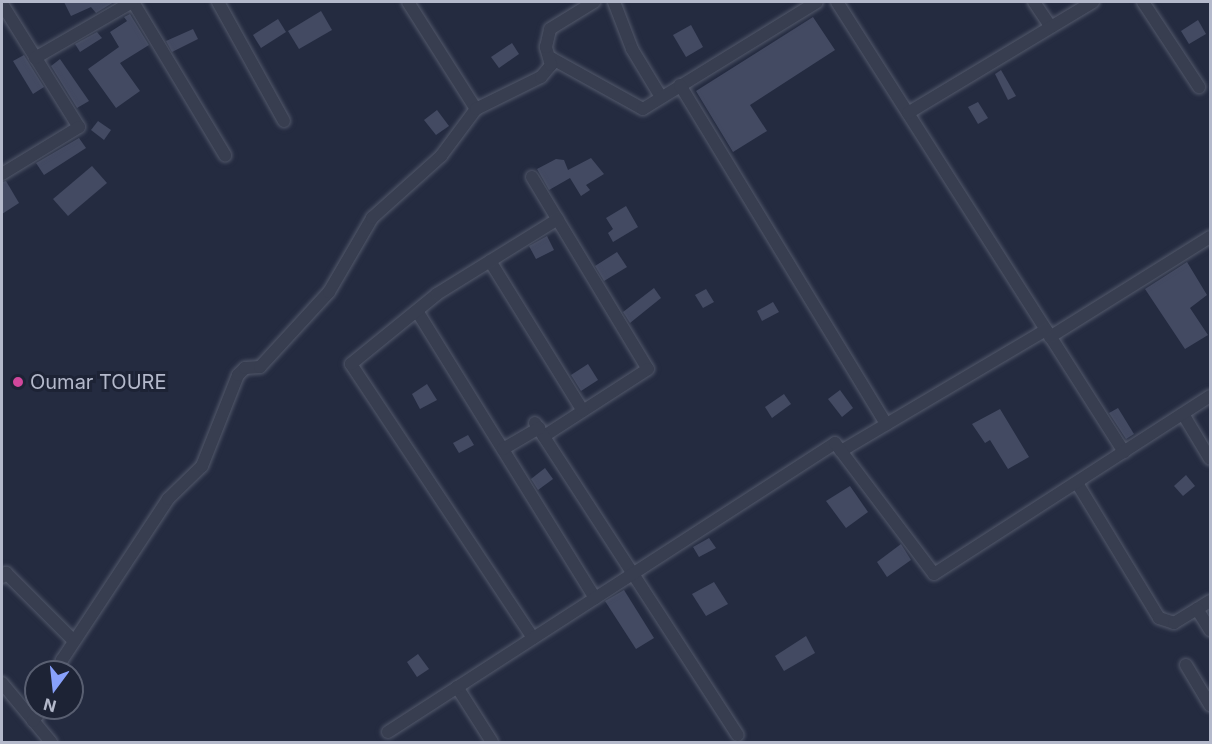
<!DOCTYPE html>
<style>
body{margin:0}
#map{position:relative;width:1212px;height:744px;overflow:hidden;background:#242b40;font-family:Inter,sans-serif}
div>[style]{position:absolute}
.building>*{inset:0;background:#434a62}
.roads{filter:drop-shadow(0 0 2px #53596b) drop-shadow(0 0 2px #53596b)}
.street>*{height:12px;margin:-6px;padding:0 6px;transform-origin:6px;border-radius:6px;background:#383e50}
.dots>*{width:16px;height:16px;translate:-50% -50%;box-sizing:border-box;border:3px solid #1d2335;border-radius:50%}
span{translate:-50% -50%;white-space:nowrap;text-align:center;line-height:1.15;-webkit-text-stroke:6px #1d2335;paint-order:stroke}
.poi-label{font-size:20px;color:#b4b9cb}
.left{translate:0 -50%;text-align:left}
.frame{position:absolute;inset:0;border:3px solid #b4b9cb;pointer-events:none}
.north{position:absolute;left:24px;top:660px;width:60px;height:60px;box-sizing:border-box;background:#1d2335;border:2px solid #595f71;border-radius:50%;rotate:195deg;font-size:16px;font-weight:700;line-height:24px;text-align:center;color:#b4b9cb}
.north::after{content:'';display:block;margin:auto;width:21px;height:27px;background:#88a1fc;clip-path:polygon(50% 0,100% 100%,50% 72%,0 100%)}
</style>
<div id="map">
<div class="building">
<div style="clip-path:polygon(64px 2px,114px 2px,96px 13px,91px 7px,71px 16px)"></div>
<div style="clip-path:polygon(321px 11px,332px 30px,299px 49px,288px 31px)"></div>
<div style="clip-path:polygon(130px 14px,149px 45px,120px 63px,140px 91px,116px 108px,88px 69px,119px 47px,110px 32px,127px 21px,124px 17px)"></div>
<div style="clip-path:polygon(813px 17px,835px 50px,750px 105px,767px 131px,733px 152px,696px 91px)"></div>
<div style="clip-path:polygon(278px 19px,286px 32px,261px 48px,253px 35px)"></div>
<div style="clip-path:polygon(1198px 20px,1206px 34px,1189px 44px,1181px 31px)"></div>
<div style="clip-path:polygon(691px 25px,703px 47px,686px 57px,673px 35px)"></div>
<div style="clip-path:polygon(193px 29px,198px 39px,172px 52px,166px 41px)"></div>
<div style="clip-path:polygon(97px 32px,102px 38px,80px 52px,75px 44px)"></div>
<div style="clip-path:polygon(512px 43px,519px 54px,499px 68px,491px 57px)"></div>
<div style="clip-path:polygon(24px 55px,44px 87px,33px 94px,13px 61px)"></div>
<div style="clip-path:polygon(60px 59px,89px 101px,77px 108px,51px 66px)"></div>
<div style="clip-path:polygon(1001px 70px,1016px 96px,1008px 100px,995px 74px)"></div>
<div style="clip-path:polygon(978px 102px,988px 118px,978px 124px,968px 107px)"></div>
<div style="clip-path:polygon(437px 110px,449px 126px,436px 135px,424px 120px)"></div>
<div style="clip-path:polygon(98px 121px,111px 130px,104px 140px,91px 130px)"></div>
<div style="clip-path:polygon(79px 138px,86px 148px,44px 175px,36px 163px)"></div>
<div style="clip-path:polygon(591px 158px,604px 174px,586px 185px,590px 190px,581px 196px,570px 178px,549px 190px,537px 169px,556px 159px,564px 160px,568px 170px)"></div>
<div style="clip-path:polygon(92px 166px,107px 183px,68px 216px,53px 199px)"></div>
<div style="clip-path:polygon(6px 181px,19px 203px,2px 214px,2px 182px)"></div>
<div style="clip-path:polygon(626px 206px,638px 227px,613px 242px,608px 233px,613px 229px,606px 218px)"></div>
<div style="clip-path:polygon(547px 236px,554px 250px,536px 259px,529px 246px)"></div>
<div style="clip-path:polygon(617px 252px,627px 267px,604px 281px,595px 266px)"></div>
<div style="clip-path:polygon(1187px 262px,1207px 295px,1190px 308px,1208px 335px,1185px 349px,1145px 289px)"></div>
<div style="clip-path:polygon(654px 288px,661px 298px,630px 323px,623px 312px)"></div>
<div style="clip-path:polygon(706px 289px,714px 302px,703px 308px,695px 295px)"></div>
<div style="clip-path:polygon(773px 302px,779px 312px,762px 321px,757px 311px)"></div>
<div style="clip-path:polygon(588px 364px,598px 380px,581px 391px,571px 375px)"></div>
<div style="clip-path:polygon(427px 384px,437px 400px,420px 409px,412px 394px)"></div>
<div style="clip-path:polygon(840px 390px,853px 408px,842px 417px,828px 399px)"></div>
<div style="clip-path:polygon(784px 394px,791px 404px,772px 418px,765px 407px)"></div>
<div style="clip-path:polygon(1118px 408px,1134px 434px,1126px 439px,1109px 413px)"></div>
<div style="clip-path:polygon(1000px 409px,1029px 457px,1008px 469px,990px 440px,985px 443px,972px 424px)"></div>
<div style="clip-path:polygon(468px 435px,474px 445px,459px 453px,453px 443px)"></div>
<div style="clip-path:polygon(545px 468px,553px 479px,538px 490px,531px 479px)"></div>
<div style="clip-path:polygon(1186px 475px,1195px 486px,1183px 496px,1174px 486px)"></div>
<div style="clip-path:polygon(850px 486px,868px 512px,846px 528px,826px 501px)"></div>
<div style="clip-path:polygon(709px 538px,716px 548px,699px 557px,693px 547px)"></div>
<div style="clip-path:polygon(901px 544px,911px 560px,887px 577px,877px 562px)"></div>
<div style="clip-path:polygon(714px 582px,728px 604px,706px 616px,692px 594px)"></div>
<div style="clip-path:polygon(624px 590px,654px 638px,636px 649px,605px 601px)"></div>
<div style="clip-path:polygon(806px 636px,815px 653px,784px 671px,775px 656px)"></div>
<div style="clip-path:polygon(418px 654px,429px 669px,417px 677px,407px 662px)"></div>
</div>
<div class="roads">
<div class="street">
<div style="left:133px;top:2px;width:179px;rotate:59deg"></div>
<div style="left:218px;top:2px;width:136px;rotate:61deg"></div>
<div style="left:408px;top:2px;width:127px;rotate:57.6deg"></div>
<div style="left:614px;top:2px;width:50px;rotate:69deg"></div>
<div style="left:632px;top:49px;width:56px;rotate:58.9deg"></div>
<div style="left:837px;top:2px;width:534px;rotate:57.47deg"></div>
<div style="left:1034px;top:2px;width:30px;rotate:56deg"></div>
<div style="left:1143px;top:2px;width:102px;rotate:56.6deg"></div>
<div style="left:2px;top:4px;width:145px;rotate:58deg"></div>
<div style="left:79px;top:127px;width:90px;rotate:148.6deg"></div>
<div style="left:35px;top:58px;width:112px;rotate:-30deg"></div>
<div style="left:551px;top:58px;width:105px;rotate:29deg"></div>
<div style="left:643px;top:109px;width:204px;rotate:-31.6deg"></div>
<div style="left:680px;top:85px;width:397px;rotate:58.7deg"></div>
<div style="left:908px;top:113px;width:216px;rotate:-31deg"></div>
<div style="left:532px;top:177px;width:224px;rotate:58.9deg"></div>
<div style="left:648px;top:369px;width:124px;rotate:147.2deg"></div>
<div style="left:490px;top:261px;width:176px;rotate:58.2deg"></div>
<div style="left:417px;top:311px;width:338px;rotate:58.2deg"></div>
<div style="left:1050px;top:337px;width:189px;rotate:-32deg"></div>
<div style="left:1183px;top:414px;width:52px;rotate:59deg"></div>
<div style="left:535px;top:423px;width:372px;rotate:57deg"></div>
<div style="left:503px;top:449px;width:42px;rotate:-30.3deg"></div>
<div style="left:841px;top:451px;width:238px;rotate:-30.6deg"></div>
<div style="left:1077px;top:483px;width:158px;rotate:58.7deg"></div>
<div style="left:1159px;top:618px;width:16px;rotate:18deg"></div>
<div style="left:1174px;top:623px;width:42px;rotate:-31.4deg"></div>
<div style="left:2px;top:577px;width:6px;rotate:-45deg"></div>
<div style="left:6px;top:573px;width:96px;rotate:45deg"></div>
<div style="left:1197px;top:609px;width:25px;rotate:58deg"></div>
<div style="left:533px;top:638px;width:329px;rotate:-123.6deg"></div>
<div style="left:351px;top:364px;width:111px;rotate:-39.1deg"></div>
<div style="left:437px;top:294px;width:142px;rotate:-31.8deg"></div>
<div style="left:1186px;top:665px;width:47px;rotate:59deg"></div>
<div style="left:58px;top:672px;width:13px;rotate:-72deg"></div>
<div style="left:62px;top:660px;width:193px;rotate:-56.6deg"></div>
<div style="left:168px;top:499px;width:47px;rotate:-44.1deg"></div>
<div style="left:202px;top:466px;width:98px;rotate:-68.4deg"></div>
<div style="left:238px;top:375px;width:10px;rotate:-45deg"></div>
<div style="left:245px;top:368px;width:15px;rotate:-4deg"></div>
<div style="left:260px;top:367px;width:102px;rotate:-47.4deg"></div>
<div style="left:329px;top:292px;width:86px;rotate:-59.8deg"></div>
<div style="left:372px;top:218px;width:93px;rotate:-41.9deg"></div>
<div style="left:441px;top:156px;width:59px;rotate:-53.3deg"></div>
<div style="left:476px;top:109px;width:72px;rotate:-26.2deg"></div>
<div style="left:541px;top:77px;width:16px;rotate:-50deg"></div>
<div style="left:551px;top:65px;width:19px;rotate:-106deg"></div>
<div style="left:546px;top:47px;width:18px;rotate:-77deg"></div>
<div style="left:550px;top:29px;width:52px;rotate:-31.5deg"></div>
<div style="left:2px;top:683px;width:77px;rotate:50.3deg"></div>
<div style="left:457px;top:687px;width:65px;rotate:57.5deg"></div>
<div style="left:33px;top:721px;width:16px;rotate:-52deg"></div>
<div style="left:388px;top:732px;width:532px;rotate:-32.88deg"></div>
<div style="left:835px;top:443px;width:164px;rotate:52.9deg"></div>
<div style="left:934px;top:574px;width:328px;rotate:-32.8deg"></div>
</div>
</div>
<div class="dots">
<div style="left:18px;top:382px;background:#d1479c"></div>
</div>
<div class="poi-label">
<span class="left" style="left:30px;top:382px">Oumar TOURE</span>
</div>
<div class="frame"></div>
<div class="north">N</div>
</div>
